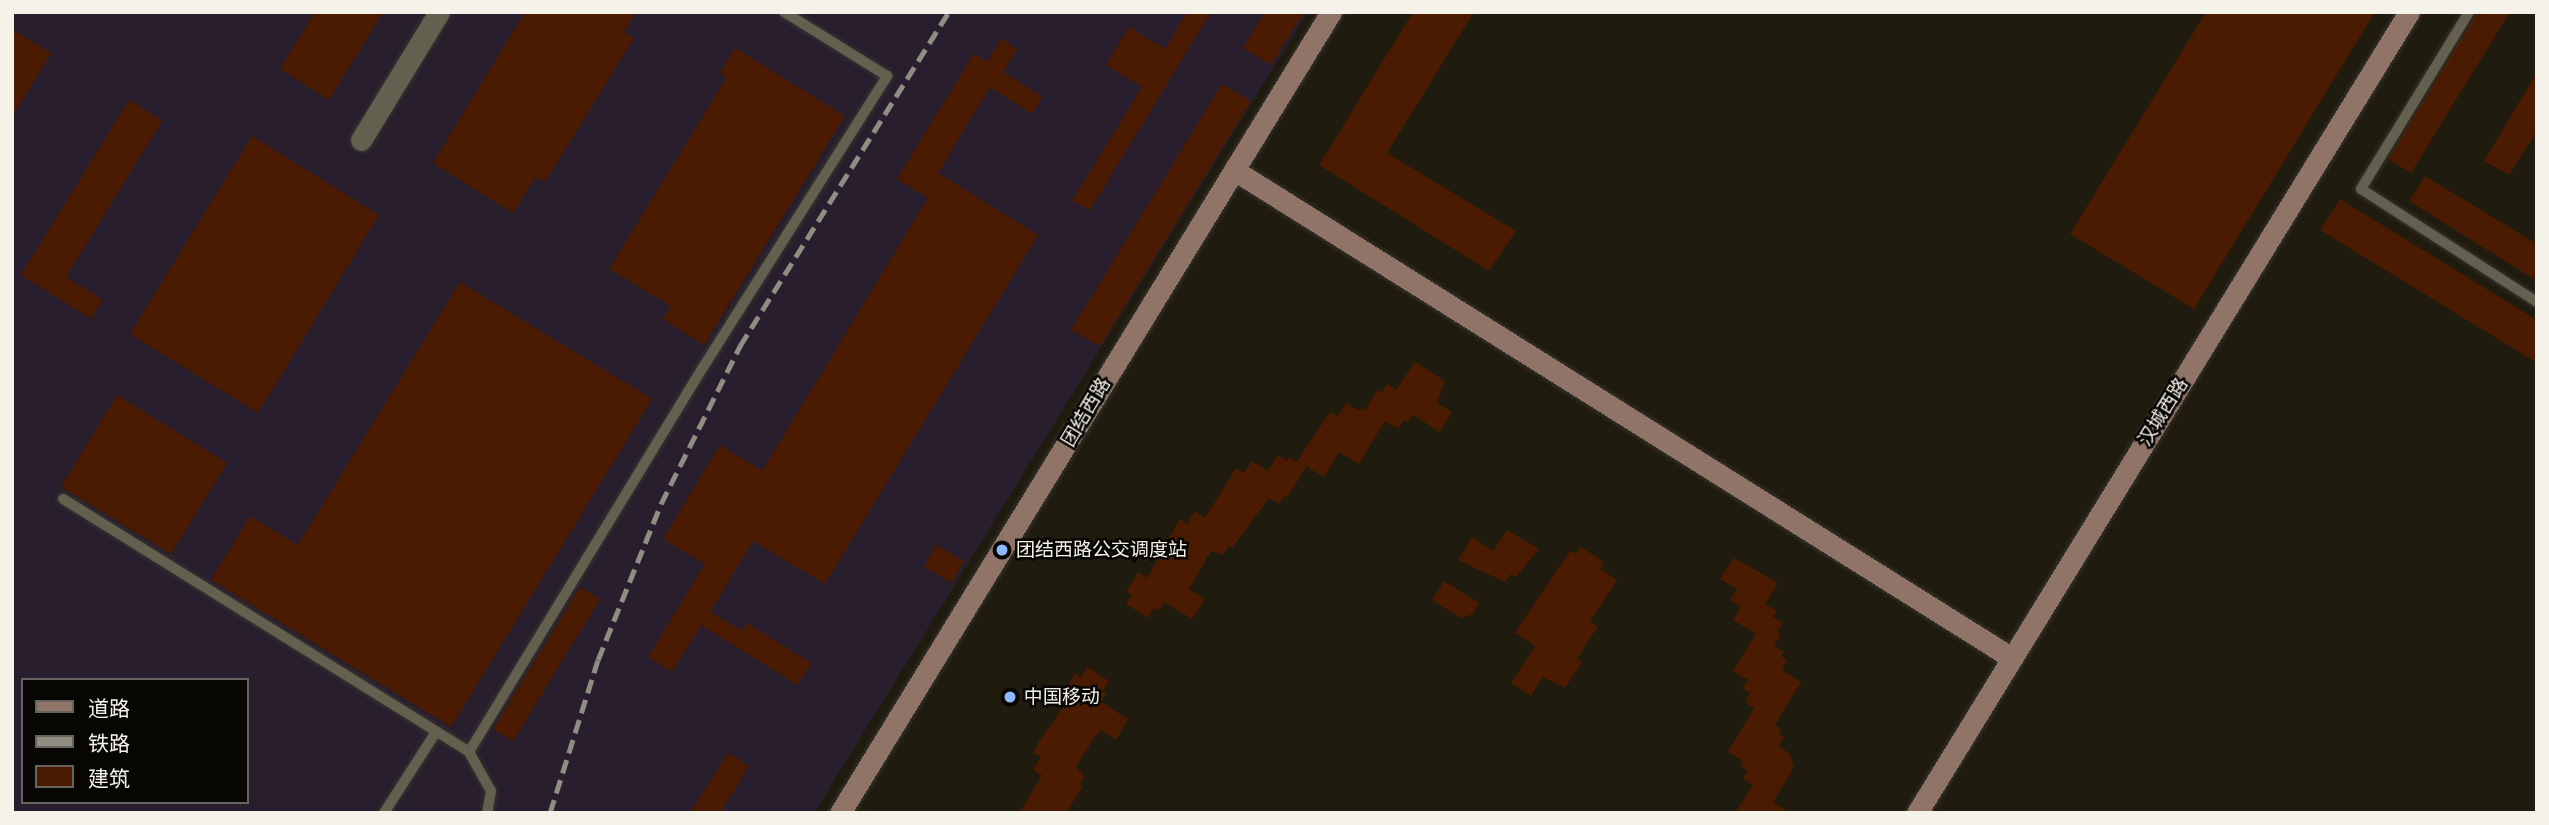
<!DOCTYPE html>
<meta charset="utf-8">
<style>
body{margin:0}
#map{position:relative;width:2549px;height:825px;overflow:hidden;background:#1f1b0e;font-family:"Space Grotesk","Noto Sans SC",sans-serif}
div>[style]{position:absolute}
.industrial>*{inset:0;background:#281e2d}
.building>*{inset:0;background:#4a1b00}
.roads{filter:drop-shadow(0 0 2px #38352f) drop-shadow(0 0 2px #38352f)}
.lane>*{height:10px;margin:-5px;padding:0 5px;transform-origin:5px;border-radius:5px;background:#646050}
.street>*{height:21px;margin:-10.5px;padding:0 10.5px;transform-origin:10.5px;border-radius:10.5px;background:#646050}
.secondary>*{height:21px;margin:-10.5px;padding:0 10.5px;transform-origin:10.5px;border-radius:10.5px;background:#8f7467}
.rail>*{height:5px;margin-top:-2.5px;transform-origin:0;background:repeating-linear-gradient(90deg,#908d82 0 14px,transparent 0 21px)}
.dots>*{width:19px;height:19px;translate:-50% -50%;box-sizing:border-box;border:4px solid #080603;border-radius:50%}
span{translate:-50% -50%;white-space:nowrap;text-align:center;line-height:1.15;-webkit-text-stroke:5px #080603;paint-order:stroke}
.street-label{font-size:19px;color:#f4f2e9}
.poi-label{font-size:19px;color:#f4f2e9}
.left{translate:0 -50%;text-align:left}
.frame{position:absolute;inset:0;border:14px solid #f4f2e9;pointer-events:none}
.legend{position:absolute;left:21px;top:678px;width:228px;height:126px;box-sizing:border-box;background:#080603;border:2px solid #66645f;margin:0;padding:9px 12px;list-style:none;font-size:21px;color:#f4f2e9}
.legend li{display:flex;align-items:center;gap:14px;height:35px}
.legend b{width:35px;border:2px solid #66645f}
</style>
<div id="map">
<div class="industrial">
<div style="clip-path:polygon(evenodd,12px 12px,1308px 12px,814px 813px,12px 813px,12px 12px,23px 680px,247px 680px,247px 802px,23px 802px,23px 680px)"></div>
</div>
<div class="building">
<div style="clip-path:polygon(315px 12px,383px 12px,329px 100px,280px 69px)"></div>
<div style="clip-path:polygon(525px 12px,636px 12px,624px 32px,634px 38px,545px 182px,535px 177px,513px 213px,433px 163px)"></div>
<div style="clip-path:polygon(1187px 12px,1211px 12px,1090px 210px,1072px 201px,1142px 87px,1106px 65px,1129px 27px,1165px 49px)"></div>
<div style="clip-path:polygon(1265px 12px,1304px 12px,1271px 65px,1243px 48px)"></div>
<div style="clip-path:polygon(1413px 12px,1474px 12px,1387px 153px,1516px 231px,1489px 271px,1319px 165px)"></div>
<div style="clip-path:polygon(2206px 12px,2375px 12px,2194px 309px,2070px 234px)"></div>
<div style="clip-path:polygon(2477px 12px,2510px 12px,2411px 173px,2388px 159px)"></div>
<div style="clip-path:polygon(12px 29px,51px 53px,12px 117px)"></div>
<div style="clip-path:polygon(1001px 39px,1017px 49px,1003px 72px,1042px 97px,1032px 114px,990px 87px,938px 173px,1038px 235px,825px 584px,753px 541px,710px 612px,743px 631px,747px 623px,811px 663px,798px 685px,701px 625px,672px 672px,648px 657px,705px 564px,663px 539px,720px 445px,762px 471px,928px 198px,897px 179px,974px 53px,987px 62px)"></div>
<div style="clip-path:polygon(735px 48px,845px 116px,704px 345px,663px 319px,671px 306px,609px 269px,727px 77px,720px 73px)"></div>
<div style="clip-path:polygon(2537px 72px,2537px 131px,2509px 175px,2484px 161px)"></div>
<div style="clip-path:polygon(1222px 84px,1251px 101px,1100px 346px,1071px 330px)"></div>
<div style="clip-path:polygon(129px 100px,162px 121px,66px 277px,103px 300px,91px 319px,21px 275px)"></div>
<div style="clip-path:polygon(252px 136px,379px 215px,258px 413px,130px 334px)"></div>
<div style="clip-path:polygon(2425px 176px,2537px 244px,2537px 281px,2409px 201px)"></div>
<div style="clip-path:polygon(2340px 199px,2537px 320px,2537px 363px,2320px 230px)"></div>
<div style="clip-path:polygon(460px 282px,652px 399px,451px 727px,211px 580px,250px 516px,298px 545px)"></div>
<div style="clip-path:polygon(1415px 362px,1445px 381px,1437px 403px,1452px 412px,1440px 432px,1413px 415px,1408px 422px,1404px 420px,1398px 429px,1385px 421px,1359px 464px,1339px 452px,1324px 477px,1297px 461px,1330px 412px,1338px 416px,1346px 403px,1360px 411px,1362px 408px,1365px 410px,1377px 390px,1382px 393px,1387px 384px,1396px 390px)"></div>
<div style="clip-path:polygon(117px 395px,227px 463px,171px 554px,61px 487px)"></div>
<div style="clip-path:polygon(1278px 455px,1287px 461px,1289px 457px,1306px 467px,1287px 498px,1284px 496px,1279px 504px,1269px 498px,1232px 548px,1229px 546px,1223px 555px,1211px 551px,1189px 589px,1205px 599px,1192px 619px,1164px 602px,1159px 611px,1154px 608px,1148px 618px,1126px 604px,1132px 595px,1126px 592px,1138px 572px,1147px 578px,1180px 519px,1187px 524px,1195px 511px,1205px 518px,1236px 468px,1244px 473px,1252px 461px,1268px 471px)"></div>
<div style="clip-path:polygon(1507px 530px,1539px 549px,1516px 577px,1511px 574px,1505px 582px,1458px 560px,1472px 537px,1493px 551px)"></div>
<div style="clip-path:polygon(936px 545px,964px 561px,952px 583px,924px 567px)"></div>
<div style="clip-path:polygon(1581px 547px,1604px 562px,1600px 569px,1617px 580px,1590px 622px,1598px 626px,1577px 659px,1582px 662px,1565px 688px,1543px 677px,1531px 696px,1511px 683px,1535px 646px,1515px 633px,1570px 551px,1576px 554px)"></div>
<div style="clip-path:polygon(1734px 558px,1778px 583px,1765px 604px,1777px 611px,1773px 617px,1783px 623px,1777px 632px,1781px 634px,1774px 646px,1784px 652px,1781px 656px,1787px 660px,1782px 670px,1801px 682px,1775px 725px,1781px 729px,1779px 733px,1784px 737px,1779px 746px,1790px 754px,1794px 767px,1773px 802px,1790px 813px,1735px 813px,1753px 785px,1743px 778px,1748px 770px,1740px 766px,1743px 761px,1728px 752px,1754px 708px,1745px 702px,1750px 693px,1742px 688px,1748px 680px,1733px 671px,1756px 634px,1733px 620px,1741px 607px,1730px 600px,1737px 589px,1720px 579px)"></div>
<div style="clip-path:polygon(1444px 581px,1479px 603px,1473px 614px,1461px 618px,1432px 600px)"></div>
<div style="clip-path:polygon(580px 587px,600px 599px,513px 741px,493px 729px)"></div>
<div style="clip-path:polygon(1087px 667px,1109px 681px,1103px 691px,1107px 693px,1101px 702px,1128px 719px,1116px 740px,1101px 730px,1094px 738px,1076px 767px,1085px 776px,1080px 784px,1083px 786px,1066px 813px,1019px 813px,1042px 775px,1033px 770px,1041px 757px,1034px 753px,1038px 743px,1071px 696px,1064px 692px,1075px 673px,1081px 677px)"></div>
<div style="clip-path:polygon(728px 753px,749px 766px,720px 813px,690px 813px)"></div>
</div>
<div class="roads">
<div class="lane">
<div style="left:2469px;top:12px;width:207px;rotate:121.4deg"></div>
<div style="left:2361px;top:189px;width:209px;rotate:32.7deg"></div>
<div style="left:63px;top:499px;width:478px;rotate:31.9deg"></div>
<div style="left:469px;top:752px;width:448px;rotate:-58.7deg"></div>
<div style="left:702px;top:369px;width:347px;rotate:-57.7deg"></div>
<div style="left:887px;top:76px;width:121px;rotate:-148.1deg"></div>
<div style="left:469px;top:752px;width:45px;rotate:60.6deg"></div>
<div style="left:491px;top:791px;width:22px;rotate:100deg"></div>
<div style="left:384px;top:813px;width:96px;rotate:-57.3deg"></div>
</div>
<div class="street">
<div style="left:361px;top:140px;width:150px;rotate:-58.6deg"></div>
</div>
<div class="secondary">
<div style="left:1234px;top:170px;width:918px;rotate:32.1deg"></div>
<div style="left:840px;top:813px;width:940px;rotate:-58.49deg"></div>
<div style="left:1917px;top:813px;width:940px;rotate:-58.44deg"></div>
</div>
</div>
<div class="rail">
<div style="left:550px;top:813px;width:160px;rotate:-72.6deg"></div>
<div style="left:598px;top:660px;width:168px;rotate:-68deg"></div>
<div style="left:661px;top:504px;width:177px;rotate:-63.4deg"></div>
<div style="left:740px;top:346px;width:394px;rotate:-58deg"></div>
</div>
<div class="dots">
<div style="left:1002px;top:550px;background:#8db9fc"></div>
<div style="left:1010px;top:697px;background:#8db9fc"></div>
</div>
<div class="street-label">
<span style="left:1086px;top:412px;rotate:-59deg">团结西路</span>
<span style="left:2163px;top:412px;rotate:-58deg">汉城西路</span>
</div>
<div class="poi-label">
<span class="left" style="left:1016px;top:550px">团结西路公交调度站</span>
<span class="left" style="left:1024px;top:697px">中国移动</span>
</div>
<div class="frame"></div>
<ul class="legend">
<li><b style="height:9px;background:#8f7467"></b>道路</li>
<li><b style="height:9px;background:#908d82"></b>铁路</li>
<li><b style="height:19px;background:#4a1b00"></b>建筑</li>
</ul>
</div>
